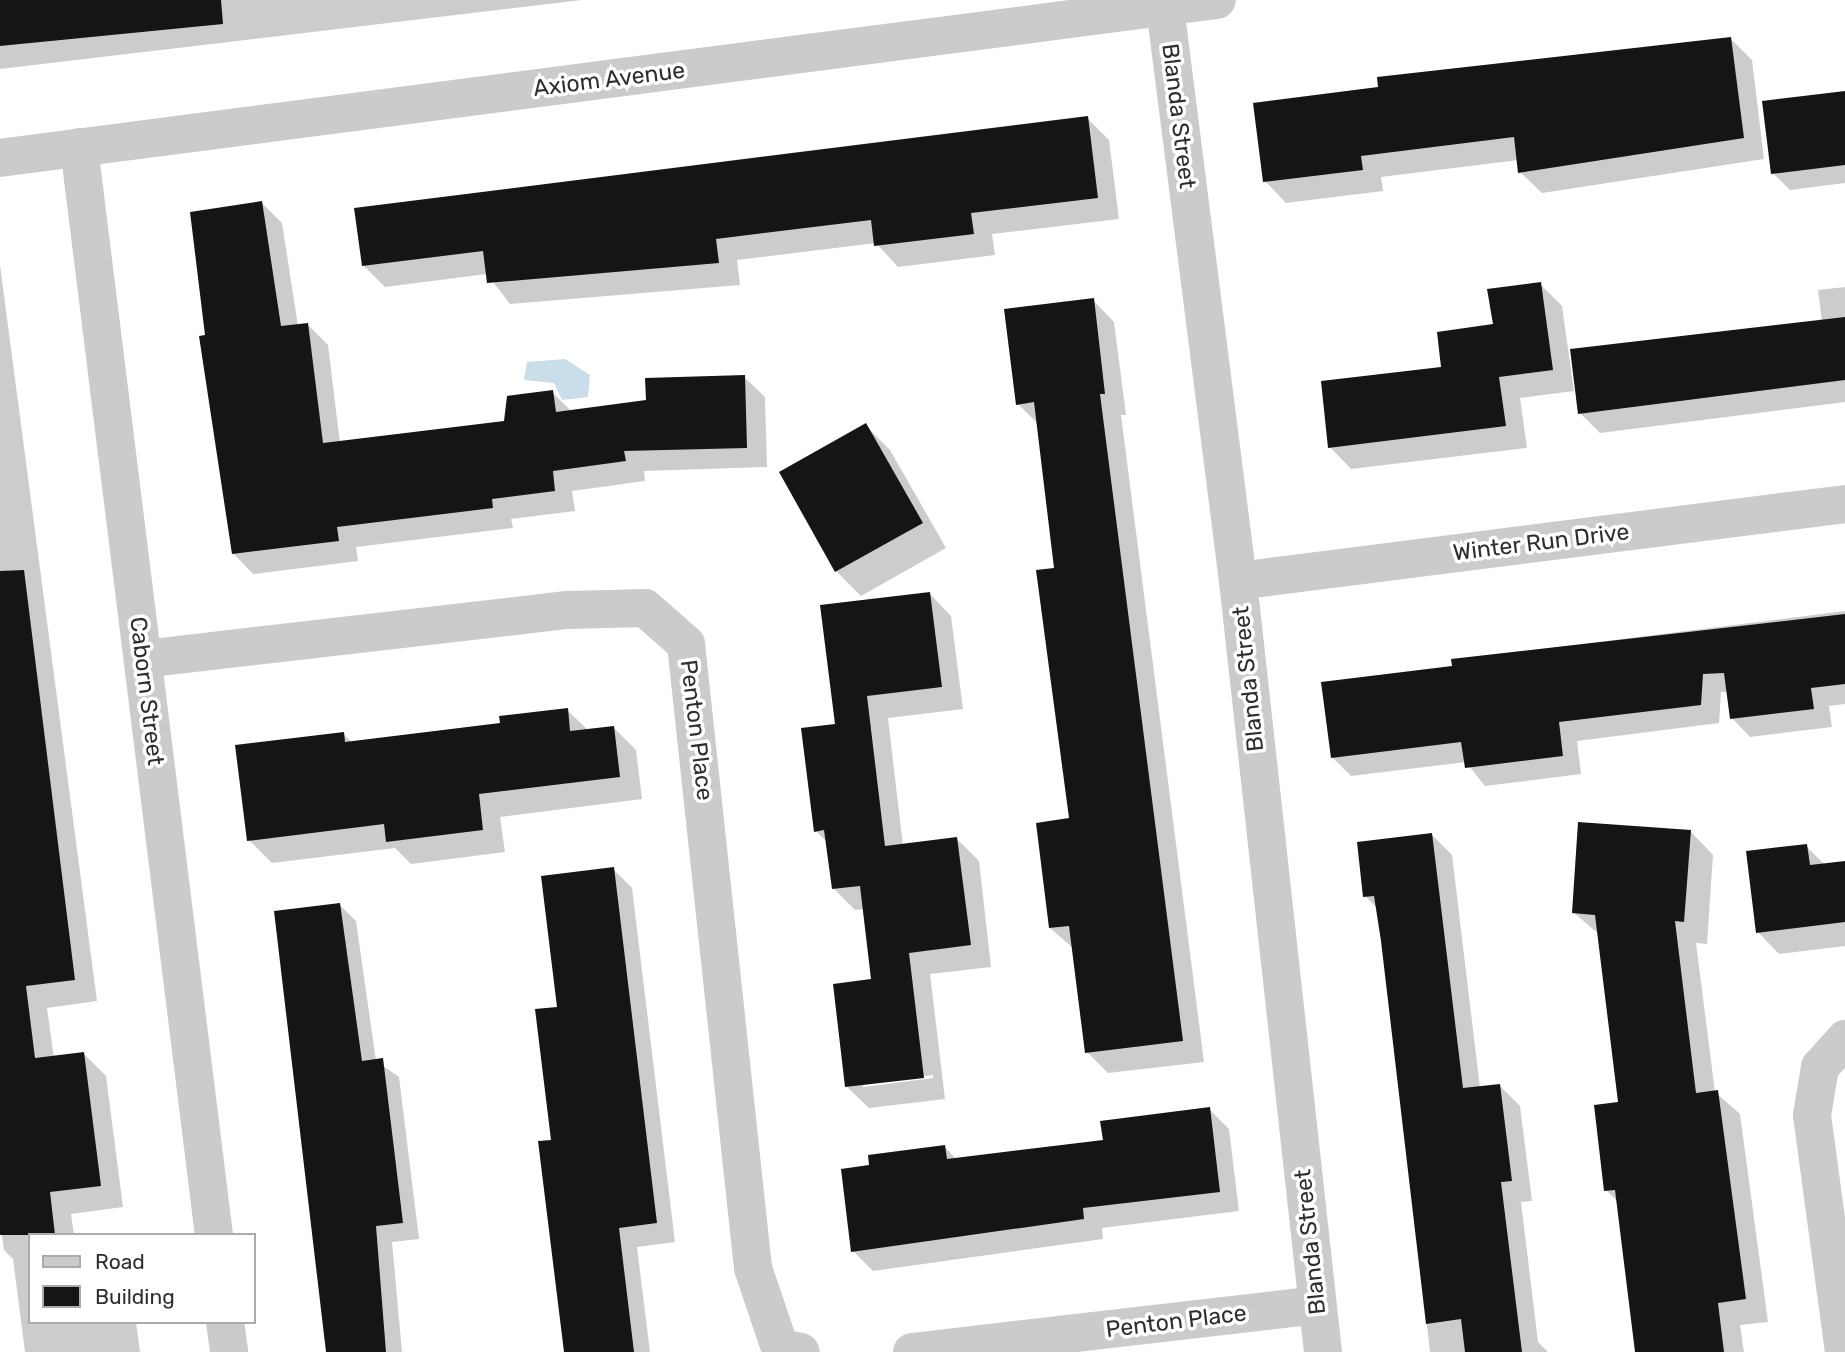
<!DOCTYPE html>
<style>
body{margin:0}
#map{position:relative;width:1845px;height:1352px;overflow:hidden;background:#fff;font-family:Rubik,sans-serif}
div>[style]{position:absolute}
.water>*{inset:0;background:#c9deea}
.shadow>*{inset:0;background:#0003}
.building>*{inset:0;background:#151515}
.minor>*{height:38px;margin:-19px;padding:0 19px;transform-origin:19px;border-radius:19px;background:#cbcbcb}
span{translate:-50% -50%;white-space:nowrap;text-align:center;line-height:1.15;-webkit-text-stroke:7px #fff;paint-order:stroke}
.street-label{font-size:23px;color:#2e2e2e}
.legend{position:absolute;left:28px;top:1233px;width:228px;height:91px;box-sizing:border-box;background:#fff;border:2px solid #ababab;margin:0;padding:9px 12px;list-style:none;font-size:21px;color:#2e2e2e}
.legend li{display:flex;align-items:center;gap:14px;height:35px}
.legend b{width:35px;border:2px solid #ababab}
</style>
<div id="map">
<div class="water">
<div style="clip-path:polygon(565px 359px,590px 375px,588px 397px,562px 400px,554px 383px,524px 380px,527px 362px)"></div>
</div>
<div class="shadow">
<div style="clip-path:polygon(0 0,582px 0,0 69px)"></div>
<div style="clip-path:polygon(1731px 39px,1752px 60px,1764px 159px,1542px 193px,1520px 172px,1519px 160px,1381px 177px,1383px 191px,1286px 203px,1265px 181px)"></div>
<div style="clip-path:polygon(1845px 93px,1845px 183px,1790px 190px,1773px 173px)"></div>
<div style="clip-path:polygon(1087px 118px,1109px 140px,1119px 219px,992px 234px,995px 255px,898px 267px,876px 243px,737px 260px,740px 285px,510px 304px,487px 274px,385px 287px,363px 265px)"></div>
<div style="clip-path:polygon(262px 203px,282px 223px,298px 326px,307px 324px,328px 345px,340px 443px,506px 422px,552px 392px,572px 412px,647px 402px,744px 377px,765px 397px,767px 467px,644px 471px,645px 481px,572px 491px,575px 511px,511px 519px,513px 528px,356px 547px,358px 561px,253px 574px,233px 553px,207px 337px)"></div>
<div style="clip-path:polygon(0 265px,97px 1001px,47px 1008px,54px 1058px,84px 1054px,106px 1076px,123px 1207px,71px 1214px,74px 1235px,30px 1235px,30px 1322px,136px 1322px,140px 1352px,25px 1352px,13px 1259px,4px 1250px,0 1224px)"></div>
<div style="clip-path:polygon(1540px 284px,1562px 306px,1574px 391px,1520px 398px,1527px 448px,1351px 469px,1330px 447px,1443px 369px)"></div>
<div style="clip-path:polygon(1845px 287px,1845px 402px,1600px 433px,1580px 413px,1822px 322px,1818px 290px)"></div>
<div style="clip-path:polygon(1093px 300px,1114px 322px,1126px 415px,1121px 415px,1204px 1062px,1108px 1073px,1087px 1052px,1074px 949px,1050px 928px,1071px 820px,1056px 570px,1038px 424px,1018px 404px)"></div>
<div style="clip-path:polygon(865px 425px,890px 450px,946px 548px,861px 596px,836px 571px)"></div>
<div style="clip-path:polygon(evenodd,930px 594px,951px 616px,963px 709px,888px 718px,903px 846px,957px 839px,979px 861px,991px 967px,930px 974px,945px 1099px,869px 1108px,847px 1087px,873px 980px,864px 909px,855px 910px,833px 888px,828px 843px,816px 831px,837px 725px,930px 594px,933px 1075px,933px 1078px,863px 1087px,863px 1084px,933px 1075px)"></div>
<div style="clip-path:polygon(1845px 611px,1845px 704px,1829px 706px,1832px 727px,1750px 737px,1732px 718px,1728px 692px,1721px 692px,1719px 723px,1577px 741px,1581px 774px,1485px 786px,1466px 762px,1351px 776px,1332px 757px,1454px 667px,1453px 660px)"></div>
<div style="clip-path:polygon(567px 710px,588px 730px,613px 727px,636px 750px,642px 799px,500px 817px,505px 852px,411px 864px,395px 848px,272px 863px,249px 840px,343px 734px,353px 743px,502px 725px)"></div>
<div style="clip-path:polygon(1691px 832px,1713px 855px,1707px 944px,1696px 943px,1715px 1092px,1740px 1114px,1768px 1322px,1740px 1325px,1744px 1352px,1636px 1352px,1618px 1202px,1606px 1190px,1620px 1104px,1600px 935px,1573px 912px)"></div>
<div style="clip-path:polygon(1431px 834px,1452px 855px,1480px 1088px,1500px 1086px,1520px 1106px,1532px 1201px,1521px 1202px,1538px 1342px,1548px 1352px,1430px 1352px,1383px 941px,1378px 909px,1365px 896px)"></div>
<div style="clip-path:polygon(1806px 846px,1825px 865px,1845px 862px,1845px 946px,1779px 954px,1758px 932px)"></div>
<div style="clip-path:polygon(613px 869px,632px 888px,675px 1242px,637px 1247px,650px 1352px,566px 1352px,553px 1141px)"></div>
<div style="clip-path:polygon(339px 904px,356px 921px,376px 1061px,399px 1077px,419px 1239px,392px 1242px,402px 1352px,330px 1352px)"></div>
<div style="clip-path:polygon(1209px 1109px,1229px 1129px,1239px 1211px,1102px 1228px,1103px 1239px,873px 1271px,853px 1251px,871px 1167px,945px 1147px,957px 1160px,1104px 1142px)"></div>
</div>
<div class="building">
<div style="clip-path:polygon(0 0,221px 0,223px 24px,0 46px)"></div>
<div style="clip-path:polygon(1731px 37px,1744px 138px,1518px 173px,1514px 137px,1361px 156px,1363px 170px,1263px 182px,1253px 103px,1378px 87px,1377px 77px)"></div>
<div style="clip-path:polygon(1845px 91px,1845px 165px,1771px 174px,1762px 101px)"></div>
<div style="clip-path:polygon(1088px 116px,1098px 198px,971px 213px,974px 234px,874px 246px,871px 220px,716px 239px,719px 263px,487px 283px,483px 251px,362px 266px,354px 208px)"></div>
<div style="clip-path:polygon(262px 201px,281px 326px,308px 323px,323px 443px,504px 421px,507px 396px,553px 390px,556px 412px,646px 400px,645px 378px,745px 375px,747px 448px,624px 451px,626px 461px,553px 471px,555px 491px,492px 499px,493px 508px,337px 527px,339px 541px,232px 554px,199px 336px,205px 335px,190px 212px)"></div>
<div style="clip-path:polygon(1541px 282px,1553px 370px,1499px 377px,1506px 426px,1328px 448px,1321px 381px,1441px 367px,1437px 332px,1493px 324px,1487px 289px)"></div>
<div style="clip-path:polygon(1094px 298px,1105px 394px,1100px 394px,1183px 1041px,1085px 1053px,1069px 926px,1049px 928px,1036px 823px,1069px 818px,1036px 570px,1054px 568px,1034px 402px,1016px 405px,1004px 309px)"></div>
<div style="clip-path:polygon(1845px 317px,1845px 380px,1578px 414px,1570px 349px)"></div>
<div style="clip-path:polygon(866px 423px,923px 523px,835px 572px,779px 472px)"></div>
<div style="clip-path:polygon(24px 570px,75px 980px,26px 986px,35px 1058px,84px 1052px,101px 1186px,50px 1192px,55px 1235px,0 1235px,0 571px)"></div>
<div style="clip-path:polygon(930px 592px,942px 687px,867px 696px,885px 846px,957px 837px,971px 945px,909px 953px,924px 1078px,845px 1087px,833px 984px,871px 979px,860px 886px,832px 889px,824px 830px,814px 832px,801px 728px,835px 724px,820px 605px)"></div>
<div style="clip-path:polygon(1845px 614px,1845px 684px,1811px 688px,1814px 709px,1730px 719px,1724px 673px,1703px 674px,1701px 705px,1559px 722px,1563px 756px,1465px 768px,1461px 742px,1331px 758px,1321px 682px,1452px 666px,1451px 659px)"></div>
<div style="clip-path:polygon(568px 708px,570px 731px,614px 726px,620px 777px,479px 794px,483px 830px,386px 842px,384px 824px,247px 841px,235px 745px,344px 732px,345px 742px,500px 723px,499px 716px)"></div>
<div style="clip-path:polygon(1578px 822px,1691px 830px,1684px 922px,1675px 921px,1696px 1093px,1718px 1090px,1746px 1299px,1718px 1303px,1724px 1352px,1635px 1352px,1615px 1190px,1604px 1191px,1594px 1105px,1618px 1102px,1595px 915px,1572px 913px)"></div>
<div style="clip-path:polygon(1432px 833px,1463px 1088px,1500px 1084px,1512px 1181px,1501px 1182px,1522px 1352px,1465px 1352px,1461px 1319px,1426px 1324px,1381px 941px,1374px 896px,1363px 897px,1357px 842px)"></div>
<div style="clip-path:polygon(1807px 844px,1810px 865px,1845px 861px,1845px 922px,1756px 933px,1746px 851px)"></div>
<div style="clip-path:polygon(614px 867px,657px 1223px,619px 1228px,634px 1352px,564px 1352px,538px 1141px,551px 1140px,535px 1009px,557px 1007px,541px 876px)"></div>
<div style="clip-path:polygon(340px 903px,362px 1061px,383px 1058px,403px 1223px,376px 1226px,386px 1352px,326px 1352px,274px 911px)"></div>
<div style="clip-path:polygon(1210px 1107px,1220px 1192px,1083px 1208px,1084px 1219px,851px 1252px,841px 1169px,869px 1165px,868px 1155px,945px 1145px,947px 1159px,1103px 1140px,1100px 1121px)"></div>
</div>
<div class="minor">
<div style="left:1165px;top:7px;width:579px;rotate:82.75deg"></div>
<div style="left:1238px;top:581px;width:776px;rotate:83.71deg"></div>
<div style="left:79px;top:147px;width:1096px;rotate:82.93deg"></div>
<div style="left:0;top:158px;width:1227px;rotate:-7.4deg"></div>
<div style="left:1238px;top:581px;width:612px;rotate:-7.23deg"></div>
<div style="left:143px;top:659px;width:429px;rotate:-6.6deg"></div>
<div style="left:569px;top:610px;width:76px;rotate:-1.5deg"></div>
<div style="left:645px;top:608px;width:55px;rotate:41.3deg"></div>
<div style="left:686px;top:644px;width:628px;rotate:83.87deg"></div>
<div style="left:753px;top:1268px;width:84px;rotate:71.4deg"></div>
<div style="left:780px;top:1348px;width:21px;rotate:11deg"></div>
<div style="left:225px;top:1322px;width:30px;rotate:82deg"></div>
<div style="left:912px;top:1352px;width:407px;rotate:-6.6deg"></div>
<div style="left:1844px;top:1352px;width:239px;rotate:-97.7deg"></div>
<div style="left:1812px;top:1115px;width:49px;rotate:-80.5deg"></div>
<div style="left:1820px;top:1067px;width:38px;rotate:-48deg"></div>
</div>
<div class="street-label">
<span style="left:609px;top:79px;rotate:-7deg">Axiom Avenue</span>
<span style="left:1179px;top:116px;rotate:83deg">Blanda Street</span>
<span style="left:1541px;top:542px;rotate:-7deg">Winter Run Drive</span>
<span style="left:1248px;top:679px;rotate:-96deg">Blanda Street</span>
<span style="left:147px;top:691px;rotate:83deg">Caborn Street</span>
<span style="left:697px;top:730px;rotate:83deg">Penton Place</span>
<span style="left:1310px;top:1242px;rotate:-96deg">Blanda Street</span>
<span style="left:1176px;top:1321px;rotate:-7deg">Penton Place</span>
</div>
<ul class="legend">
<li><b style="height:9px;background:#cbcbcb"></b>Road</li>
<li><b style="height:19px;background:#151515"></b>Building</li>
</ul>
</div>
